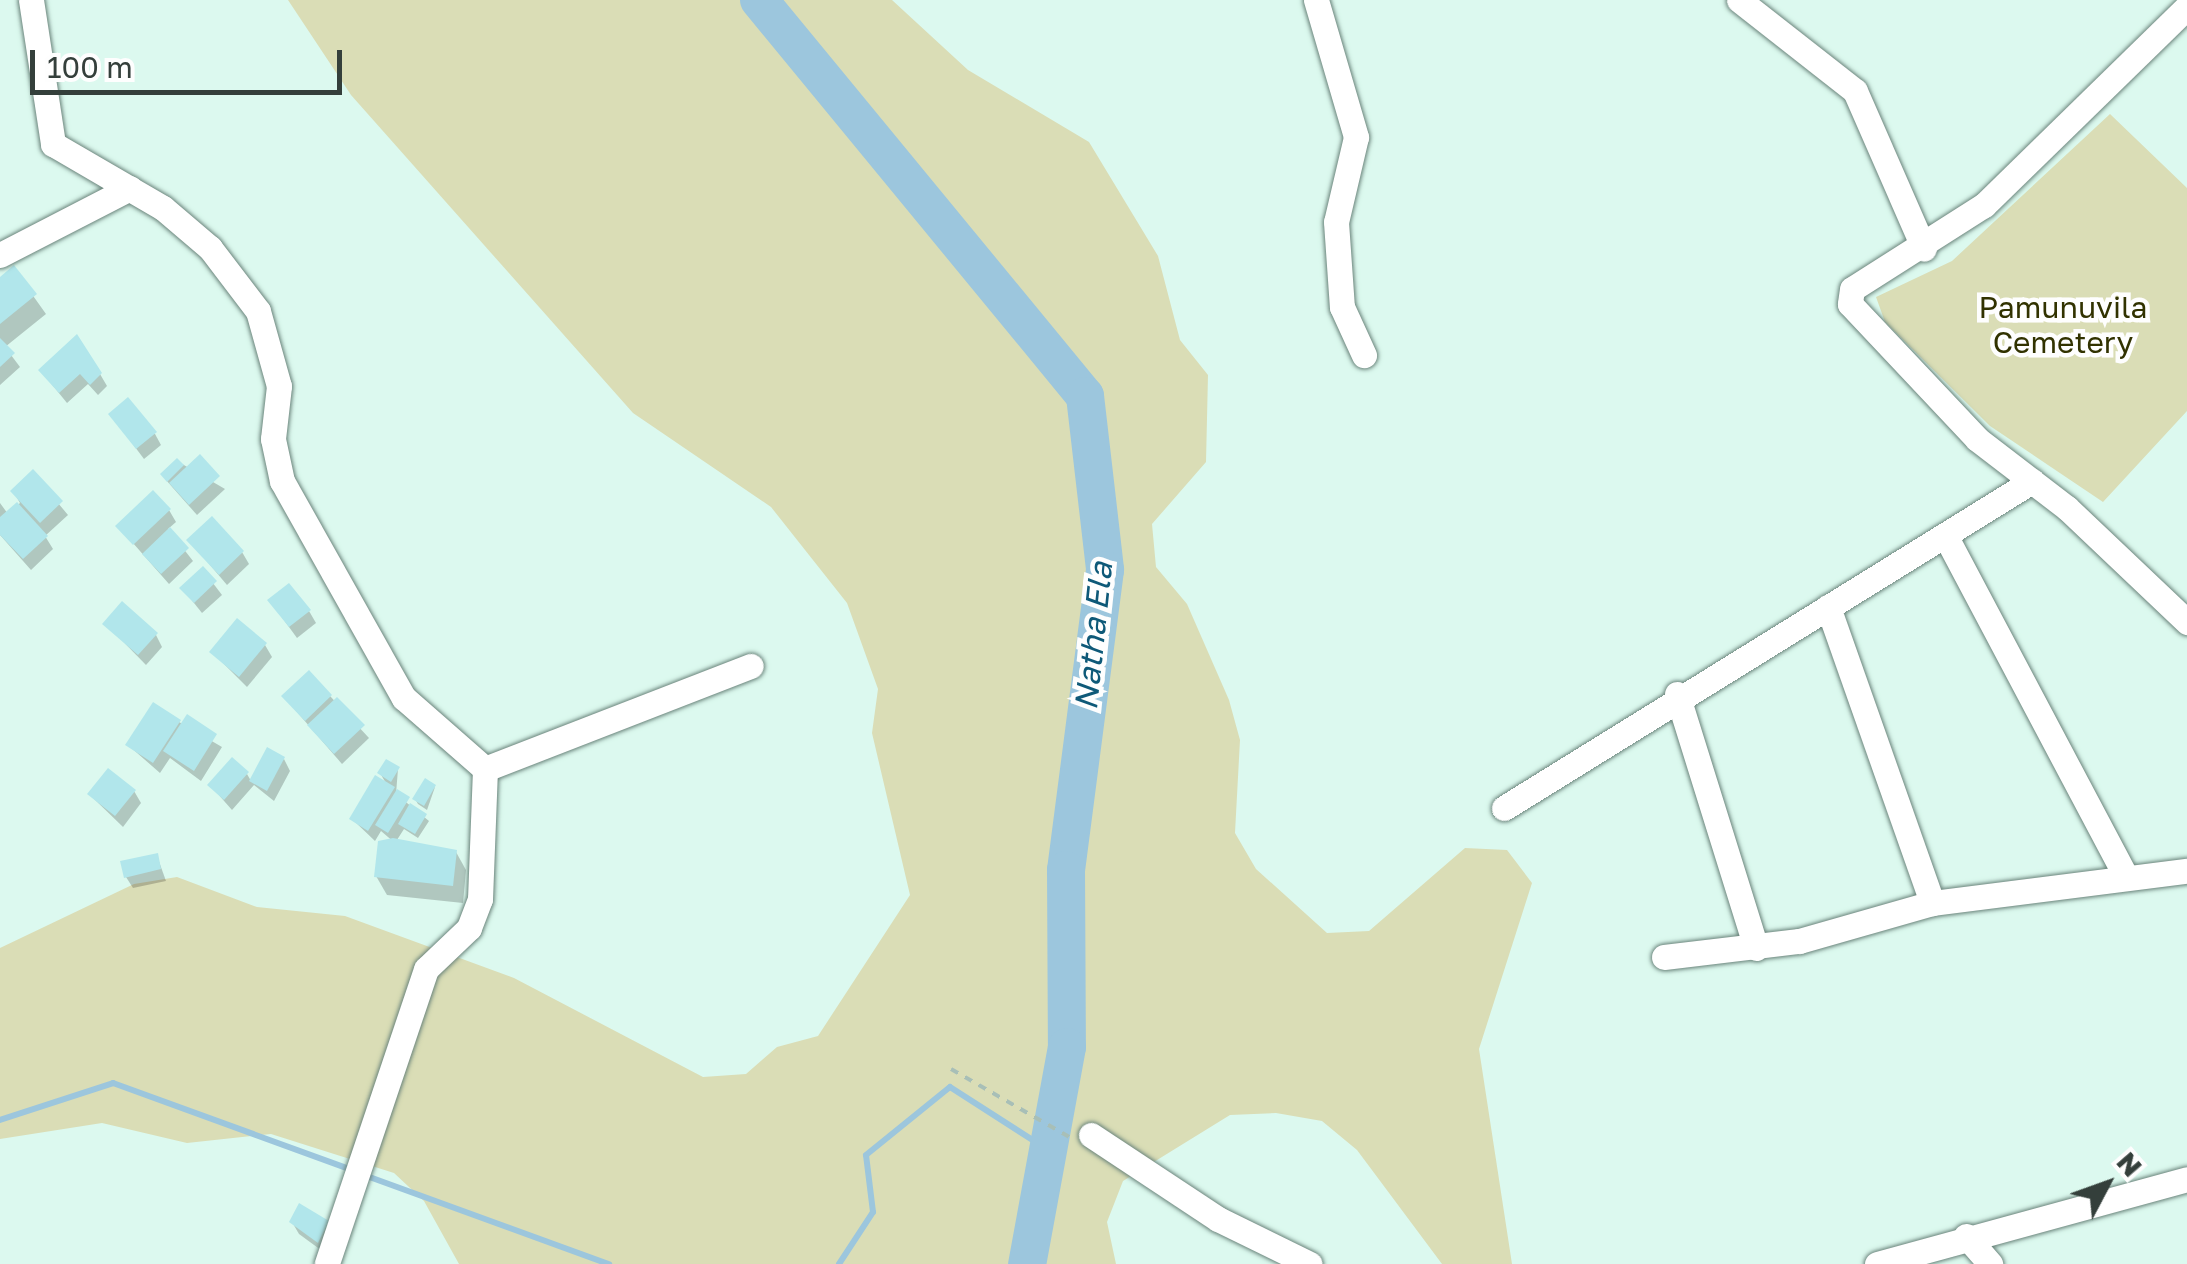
<!DOCTYPE html>
<style>
body{margin:0}
#map{position:relative;width:2187px;height:1264px;overflow:hidden;background:#dcf9ef;font-family:"Golos Text",sans-serif}
div>[style]{position:absolute}
.green>*{inset:0;background:#daddb6}
.shadow>*{inset:0;background:#0003}
.stream>*{height:6px;margin:-3px;padding:0 3px;transform-origin:3px;border-radius:3px;background:#9cc6dd}
.river>*{height:38px;margin:-19px;padding:0 19px;transform-origin:19px;border-radius:19px;background:#9cc6dd}
.building>*{inset:0;background:#b1e6eb}
.path>*{height:4px;margin-top:-2px;transform-origin:0;background:repeating-linear-gradient(90deg,#a8bfb7 0 8px,transparent 0 16px)}
.roads{filter:drop-shadow(0 0 2px #6a847b) drop-shadow(0 0 2px #6a847b)}
.street>*{height:25px;margin:-12.5px;padding:0 12.5px;transform-origin:12.5px;border-radius:12.5px;background:#fff}
span{translate:-50% -50%;white-space:nowrap;text-align:center;line-height:1.15;-webkit-text-stroke:9px #fefefe;paint-order:stroke}
.park-label{font-size:30px;color:#313200}
.water-label{font-size:32px;color:#0e5978;font-style:italic}
.north{position:absolute;left:2057px;top:1134px;width:100px;height:100px;-webkit-text-stroke:8px #fefefe;paint-order:stroke;rotate:49deg;font-size:28px;font-weight:700;line-height:40px;text-align:center;color:#343f3b}
.north::after{content:'';display:block;margin:auto;width:35px;height:45px;background:#343f3b;clip-path:polygon(50% 0,100% 100%,50% 72%,0 100%)}
.scale{position:absolute;left:30px;top:50px;width:312px;height:45px;box-sizing:border-box;border:5px solid #343f3b;border-top:0;padding-left:12px;font-size:30px;line-height:35px;white-space:nowrap;color:#343f3b;-webkit-text-stroke:8px #fefefe;paint-order:stroke}
</style>
<div id="map">
<div class="green">
<div style="clip-path:polygon(288px 0,892px 0,968px 70px,1089px 142px,1158px 256px,1180px 340px,1208px 375px,1206px 462px,1152px 524px,1156px 567px,1187px 604px,1229px 700px,1240px 740px,1235px 833px,1256px 869px,1327px 933px,1369px 931px,1465px 848px,1507px 850px,1532px 883px,1479px 1049px,1512px 1264px,1442px 1264px,1357px 1150px,1322px 1121px,1276px 1113px,1230px 1115px,1123px 1181px,1107px 1222px,1116px 1264px,459px 1264px,424px 1201px,394px 1173px,271px 1134px,187px 1143px,102px 1123px,0 1139px,0 948px,134px 884px,177px 877px,257px 907px,345px 916px,514px 978px,703px 1077px,746px 1074px,777px 1047px,818px 1036px,910px 895px,872px 733px,878px 689px,847px 603px,771px 507px,633px 413px,351px 95px)"></div>
<div style="clip-path:polygon(2110px 114px,2187px 188px,2187px 411px,2103px 502px,1990px 426px,1885px 322px,1876px 297px,1952px 261px)"></div>
</div>
<div class="shadow">
<div style="clip-path:polygon(14px 269px,46px 314px,5px 347px,20px 367px,0 385px,0 280px)"></div>
<div style="clip-path:polygon(41px 371px,100px 374px,107px 386px,98px 395px,88px 384px,67px 403px)"></div>
<div style="clip-path:polygon(111px 415px,155px 434px,161px 445px,144px 459px)"></div>
<div style="clip-path:polygon(177px 461px,225px 489px,197px 515px,166px 480px)"></div>
<div style="clip-path:polygon(33px 473px,68px 515px,45px 536px,53px 549px,31px 570px,0 535px,0 503px,8px 514px,20px 503px,13px 491px)"></div>
<div style="clip-path:polygon(169px 510px,176px 522px,168px 529px,193px 561px,169px 584px,118px 526px)"></div>
<div style="clip-path:polygon(189px 540px,242px 552px,249px 564px,227px 585px)"></div>
<div style="clip-path:polygon(203px 570px,222px 595px,202px 613px,182px 588px)"></div>
<div style="clip-path:polygon(270px 601px,309px 611px,316px 623px,297px 638px)"></div>
<div style="clip-path:polygon(106px 624px,156px 635px,162px 647px,146px 665px)"></div>
<div style="clip-path:polygon(265px 645px,272px 657px,247px 687px,212px 652px)"></div>
<div style="clip-path:polygon(330px 696px,369px 738px,342px 764px,284px 697px)"></div>
<div style="clip-path:polygon(179px 722px,222px 747px,201px 781px,170px 758px,160px 773px,128px 745px)"></div>
<div style="clip-path:polygon(284px 759px,290px 771px,274px 801px,254px 785px,232px 810px,210px 785px,247px 774px,251px 781px)"></div>
<div style="clip-path:polygon(398px 769px,396px 794px,429px 821px,418px 838px,404px 829px,395px 843px,381px 831px,375px 841px,352px 819px,387px 785px,380px 773px)"></div>
<div style="clip-path:polygon(435px 787px,427px 810px,418px 804px,415px 799px)"></div>
<div style="clip-path:polygon(134px 791px,141px 803px,123px 827px,90px 795px)"></div>
<div style="clip-path:polygon(456px 852px,466px 870px,463px 903px,387px 895px,376px 876px)"></div>
<div style="clip-path:polygon(157px 856px,166px 881px,133px 888px,126px 877px)"></div>
<div style="clip-path:polygon(292px 1222px,327px 1223px,325px 1253px,299px 1234px)"></div>
</div>
<div class="stream">
<div style="left:0;top:1120px;width:119px;rotate:-18.1deg"></div>
<div style="left:113px;top:1083px;width:254px;rotate:20deg"></div>
<div style="left:364px;top:1175px;width:261px;rotate:20deg"></div>
<div style="left:839px;top:1264px;width:62px;rotate:-56.8deg"></div>
<div style="left:873px;top:1212px;width:57px;rotate:-97deg"></div>
<div style="left:866px;top:1155px;width:108px;rotate:-39deg"></div>
<div style="left:950px;top:1087px;width:113px;rotate:32.7deg"></div>
</div>
<div class="river">
<div style="left:759px;top:0;width:513px;rotate:50.54deg"></div>
<div style="left:1085px;top:396px;width:175px;rotate:83.4deg"></div>
<div style="left:1105px;top:570px;width:303px;rotate:97.4deg"></div>
<div style="left:1066px;top:870px;width:177px;rotate:89.7deg"></div>
<div style="left:1067px;top:1047px;width:221px;rotate:100.4deg"></div>
</div>
<div class="building">
<div style="clip-path:polygon(14px 265px,37px 294px,0 324px,0 277px)"></div>
<div style="clip-path:polygon(77px 334px,102px 373px,90px 385px,80px 374px,59px 393px,38px 370px)"></div>
<div style="clip-path:polygon(0 338px,15px 353px,0 367px)"></div>
<div style="clip-path:polygon(128px 397px,157px 432px,136px 449px,108px 414px)"></div>
<div style="clip-path:polygon(200px 454px,220px 476px,189px 505px,169px 483px)"></div>
<div style="clip-path:polygon(177px 458px,184px 465px,167px 482px,160px 474px)"></div>
<div style="clip-path:polygon(33px 469px,63px 501px,40px 523px,10px 491px)"></div>
<div style="clip-path:polygon(153px 490px,171px 509px,133px 545px,115px 526px)"></div>
<div style="clip-path:polygon(17px 502px,48px 536px,23px 559px,0 535px,0 517px)"></div>
<div style="clip-path:polygon(212px 516px,244px 551px,219px 575px,186px 540px)"></div>
<div style="clip-path:polygon(170px 527px,189px 548px,161px 574px,142px 554px)"></div>
<div style="clip-path:polygon(203px 566px,217px 581px,194px 603px,179px 588px)"></div>
<div style="clip-path:polygon(289px 583px,311px 610px,289px 627px,267px 600px)"></div>
<div style="clip-path:polygon(122px 601px,158px 633px,138px 655px,102px 624px)"></div>
<div style="clip-path:polygon(237px 618px,267px 643px,239px 677px,209px 652px)"></div>
<div style="clip-path:polygon(309px 670px,332px 695px,305px 721px,281px 696px)"></div>
<div style="clip-path:polygon(337px 697px,365px 725px,334px 754px,307px 725px)"></div>
<div style="clip-path:polygon(153px 702px,181px 720px,153px 763px,125px 745px)"></div>
<div style="clip-path:polygon(187px 714px,217px 734px,194px 771px,163px 751px)"></div>
<div style="clip-path:polygon(267px 747px,285px 757px,267px 791px,249px 781px)"></div>
<div style="clip-path:polygon(232px 757px,249px 772px,224px 800px,207px 785px)"></div>
<div style="clip-path:polygon(386px 759px,400px 767px,391px 782px,377px 773px)"></div>
<div style="clip-path:polygon(108px 768px,136px 790px,115px 816px,87px 794px)"></div>
<div style="clip-path:polygon(375px 775px,395px 787px,368px 831px,349px 819px)"></div>
<div style="clip-path:polygon(425px 778px,436px 785px,424px 806px,412px 799px)"></div>
<div style="clip-path:polygon(397px 789px,410px 797px,388px 833px,375px 825px)"></div>
<div style="clip-path:polygon(410px 803px,427px 814px,415px 834px,398px 824px)"></div>
<div style="clip-path:polygon(393px 838px,457px 850px,453px 886px,374px 877px,378px 841px)"></div>
<div style="clip-path:polygon(158px 853px,161px 869px,124px 878px,120px 861px)"></div>
<div style="clip-path:polygon(299px 1203px,329px 1221px,318px 1243px,289px 1222px)"></div>
</div>
<div class="path">
<div style="left:951px;top:1069px;width:138px;rotate:29.9deg"></div>
</div>
<div class="roads">
<div class="street">
<div style="left:31px;top:0;width:146px;rotate:81.3deg"></div>
<div style="left:53px;top:144px;width:127px;rotate:30.2deg"></div>
<div style="left:163px;top:208px;width:62px;rotate:40.4deg"></div>
<div style="left:210px;top:248px;width:79px;rotate:52.7deg"></div>
<div style="left:258px;top:311px;width:78px;rotate:74.4deg"></div>
<div style="left:279px;top:386px;width:53px;rotate:96.5deg"></div>
<div style="left:273px;top:439px;width:43px;rotate:77.9deg"></div>
<div style="left:282px;top:481px;width:249px;rotate:60.7deg"></div>
<div style="left:404px;top:698px;width:108px;rotate:41.2deg"></div>
<div style="left:485px;top:769px;width:130px;rotate:92.2deg"></div>
<div style="left:480px;top:899px;width:31px;rotate:111deg"></div>
<div style="left:469px;top:928px;width:59px;rotate:136.4deg"></div>
<div style="left:426px;top:969px;width:311px;rotate:108.6deg"></div>
<div style="left:1316px;top:0;width:143px;rotate:73.7deg"></div>
<div style="left:1356px;top:137px;width:87px;rotate:103.2deg"></div>
<div style="left:1336px;top:222px;width:85px;rotate:86deg"></div>
<div style="left:1342px;top:307px;width:53px;rotate:65.4deg"></div>
<div style="left:1739px;top:0;width:147px;rotate:38.1deg"></div>
<div style="left:1855px;top:91px;width:172px;rotate:66.4deg"></div>
<div style="left:2187px;top:7px;width:284px;rotate:135.7deg"></div>
<div style="left:1984px;top:205px;width:156px;rotate:147.5deg"></div>
<div style="left:1852px;top:289px;width:15px;rotate:98deg"></div>
<div style="left:1850px;top:304px;width:185px;rotate:46.7deg"></div>
<div style="left:1977px;top:439px;width:113px;rotate:37.5deg"></div>
<div style="left:2067px;top:508px;width:166px;rotate:43.5deg"></div>
<div style="left:0;top:255px;width:146px;rotate:-27.3deg"></div>
<div style="left:1945px;top:535px;width:387px;rotate:62.1deg"></div>
<div style="left:1828px;top:607px;width:314px;rotate:70.6deg"></div>
<div style="left:1677px;top:694px;width:266px;rotate:72.7deg"></div>
<div style="left:485px;top:769px;width:285px;rotate:-21.2deg"></div>
<div style="left:1504px;top:808px;width:621px;rotate:-31.77deg"></div>
<div style="left:1664px;top:957px;width:136px;rotate:-6.8deg"></div>
<div style="left:1799px;top:941px;width:138px;rotate:-15.9deg"></div>
<div style="left:1932px;top:903px;width:257px;rotate:-7.2deg"></div>
<div style="left:1091px;top:1135px;width:152px;rotate:33.5deg"></div>
<div style="left:1218px;top:1219px;width:102px;rotate:26.1deg"></div>
<div style="left:1966px;top:1236px;width:37px;rotate:49deg"></div>
<div style="left:1877px;top:1264px;width:321px;rotate:-15.3deg"></div>
</div>
</div>
<div class="park-label">
<span style="left:2063px;top:324px">Pamunuvila<br>Cemetery</span>
</div>
<div class="water-label">
<span style="left:1093px;top:636px;rotate:-84deg">Natha Ela</span>
</div>
<div class="north">N</div>
<div class="scale">100 m</div>
</div>
